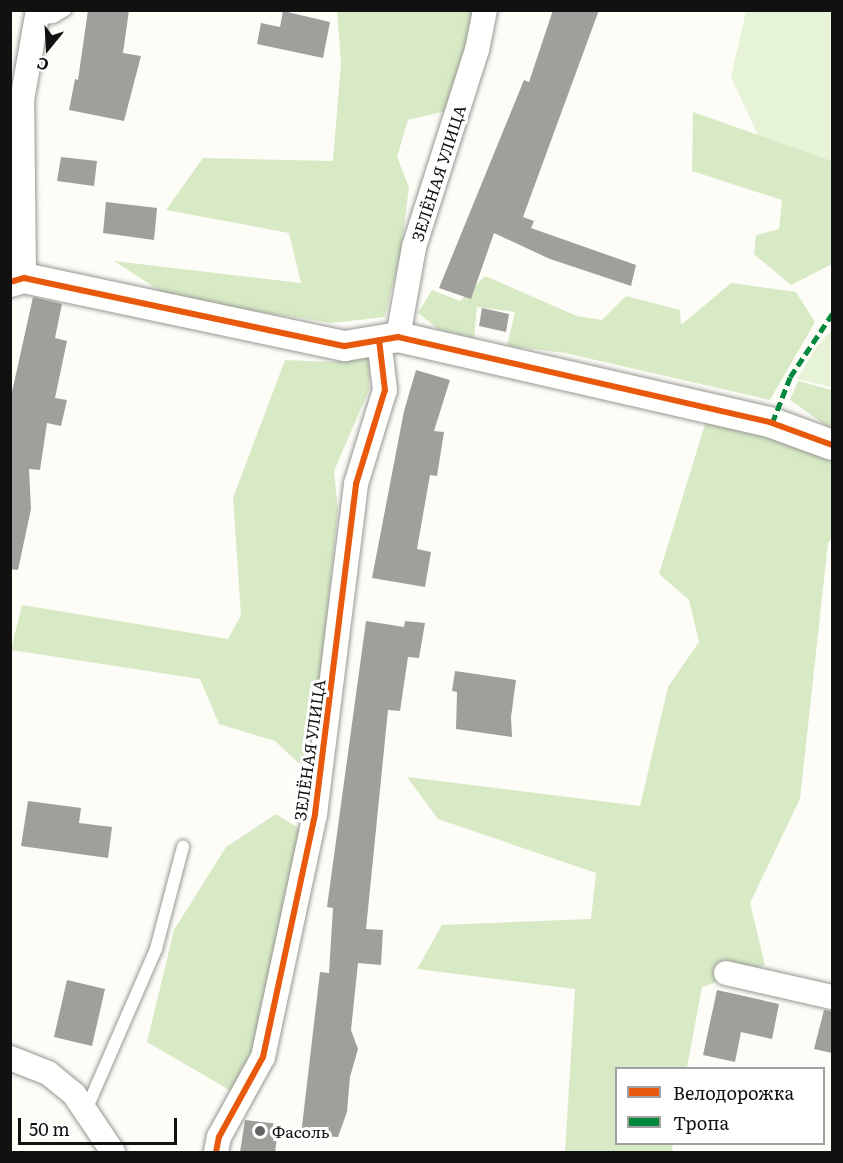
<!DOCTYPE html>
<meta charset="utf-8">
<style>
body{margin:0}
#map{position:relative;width:843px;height:1163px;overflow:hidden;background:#fdfcf7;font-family:Literata,serif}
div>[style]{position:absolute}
.green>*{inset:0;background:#e7f3d7}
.forest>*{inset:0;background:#d8eac5}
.building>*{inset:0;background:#a19f9c}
.roads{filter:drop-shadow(0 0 2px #979795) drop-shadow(0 0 2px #979795)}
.service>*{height:12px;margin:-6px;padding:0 6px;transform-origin:6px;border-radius:6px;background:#fffffe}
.minor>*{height:24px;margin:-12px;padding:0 12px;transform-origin:12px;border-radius:12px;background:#fffffe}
.tertiary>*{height:30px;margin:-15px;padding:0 15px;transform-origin:15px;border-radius:15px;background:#fffffe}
.quiet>*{height:4.5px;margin-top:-2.25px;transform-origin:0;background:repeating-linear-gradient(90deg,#00873e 0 9px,transparent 0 13.5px)}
.cycleway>*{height:6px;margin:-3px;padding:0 3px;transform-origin:3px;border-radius:3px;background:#e8590c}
.dots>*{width:16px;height:16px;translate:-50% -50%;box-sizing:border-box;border:3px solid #fff;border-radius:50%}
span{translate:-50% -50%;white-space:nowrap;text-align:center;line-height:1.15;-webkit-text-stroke:6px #fff;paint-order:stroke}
.street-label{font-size:16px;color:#111}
.poi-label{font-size:16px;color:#111}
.left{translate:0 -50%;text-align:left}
.frame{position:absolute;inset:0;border:12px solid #111;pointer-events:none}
.legend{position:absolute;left:615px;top:1067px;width:210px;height:78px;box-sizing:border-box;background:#fff;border:2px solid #a0a0a0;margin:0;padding:8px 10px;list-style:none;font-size:18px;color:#111}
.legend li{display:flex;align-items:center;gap:12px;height:30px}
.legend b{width:30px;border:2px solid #a0a0a0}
.north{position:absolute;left:18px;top:18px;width:60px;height:60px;-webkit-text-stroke:4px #fff;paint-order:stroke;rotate:198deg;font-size:16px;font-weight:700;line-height:24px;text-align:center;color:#111}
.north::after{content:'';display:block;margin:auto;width:21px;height:27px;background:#111;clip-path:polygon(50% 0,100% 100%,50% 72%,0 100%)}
.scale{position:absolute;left:18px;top:1118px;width:159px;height:27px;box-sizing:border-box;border:3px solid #111;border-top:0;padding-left:8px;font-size:18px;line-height:21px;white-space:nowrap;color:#111;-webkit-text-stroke:4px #fff;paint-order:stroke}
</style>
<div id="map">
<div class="green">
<div style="clip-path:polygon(746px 11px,832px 11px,832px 161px,758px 135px,731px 77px)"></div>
<div style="clip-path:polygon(832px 329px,832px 387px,797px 379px,816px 348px)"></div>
</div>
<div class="forest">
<div style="clip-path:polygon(337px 11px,476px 11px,450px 110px,408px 120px,397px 157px,409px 187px,401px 251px,385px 317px,332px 323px,171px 298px,114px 261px,301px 283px,289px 233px,166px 210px,203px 158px,333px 161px,341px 63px)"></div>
<div style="clip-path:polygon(693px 112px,832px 161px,832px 264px,791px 285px,754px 254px,756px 235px,779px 229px,782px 200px,692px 171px)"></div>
<div style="clip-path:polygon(485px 276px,577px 316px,602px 320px,626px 296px,680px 310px,681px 325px,731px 283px,796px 292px,815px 322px,770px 400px,565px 353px,507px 346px,515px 312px,477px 307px,474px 338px,438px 329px,418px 313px,432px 290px,460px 301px)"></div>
<div style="clip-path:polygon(370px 356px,369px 390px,334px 471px,338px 510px,313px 749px,305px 769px,275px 741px,219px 724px,200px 679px,11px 650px,22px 605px,228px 639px,241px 615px,233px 498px,285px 360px,331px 362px)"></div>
<div style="clip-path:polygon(798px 381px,832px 390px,832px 430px,790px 400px)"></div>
<div style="clip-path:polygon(706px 421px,770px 436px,832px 457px,832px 538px,828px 543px,800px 799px,750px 903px,765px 965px,702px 987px,687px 1068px,616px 1068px,616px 1144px,673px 1144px,672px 1152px,565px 1152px,575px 989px,417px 969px,442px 925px,591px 919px,596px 873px,438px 819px,407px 777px,640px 806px,668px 687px,699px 642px,689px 600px,659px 574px)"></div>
<div style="clip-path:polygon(276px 814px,303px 831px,257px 1047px,238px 1095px,147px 1042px,174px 930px,226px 847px)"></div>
</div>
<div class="building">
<div style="clip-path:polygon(88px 10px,129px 10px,123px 53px,141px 56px,124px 121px,69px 110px,75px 79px,78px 80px)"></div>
<div style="clip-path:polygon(553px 10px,599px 10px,523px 217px,534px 221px,531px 228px,636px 265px,631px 286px,550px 259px,494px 233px,471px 299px,439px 288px,524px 80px,529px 82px)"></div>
<div style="clip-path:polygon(283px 11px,330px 22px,323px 58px,257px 44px,261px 23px,280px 27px)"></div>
<div style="clip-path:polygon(61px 157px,97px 161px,94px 186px,57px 181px)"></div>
<div style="clip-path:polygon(106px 202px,157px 208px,154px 240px,103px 233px)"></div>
<div style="clip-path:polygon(33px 297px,62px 304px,55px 338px,67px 341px,55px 398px,67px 400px,61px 426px,47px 423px,40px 470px,29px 469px,31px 509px,18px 570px,10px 569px,10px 401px)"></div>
<div style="clip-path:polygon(482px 308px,509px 314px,506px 332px,479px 326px)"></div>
<div style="clip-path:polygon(416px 370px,450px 380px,434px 431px,444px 432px,437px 476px,430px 475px,417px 549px,431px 552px,425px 587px,372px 578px,404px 411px)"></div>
<div style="clip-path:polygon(366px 621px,404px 627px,405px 621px,425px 623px,419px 658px,408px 657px,400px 711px,388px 710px,366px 929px,383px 930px,381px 965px,358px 963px,351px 1030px,358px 1049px,350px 1077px,347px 1112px,338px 1137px,301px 1135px,320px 972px,329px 973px,333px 908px,327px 907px)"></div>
<div style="clip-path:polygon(455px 671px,516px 680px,511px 717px,512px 737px,456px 729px,457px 692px,452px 691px)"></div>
<div style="clip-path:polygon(28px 801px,81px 808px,79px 823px,112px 827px,108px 858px,21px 846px)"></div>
<div style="clip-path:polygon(67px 980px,105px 989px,92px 1046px,54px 1037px)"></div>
<div style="clip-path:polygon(717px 990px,779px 1004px,772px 1039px,741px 1032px,735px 1062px,703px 1055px)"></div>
<div style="clip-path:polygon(824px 1010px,832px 1011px,832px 1053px,814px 1049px)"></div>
<div style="clip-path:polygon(245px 1120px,279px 1124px,275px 1152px,240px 1152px)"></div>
</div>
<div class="roads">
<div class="service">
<div style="left:36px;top:19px;width:17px;rotate:-7deg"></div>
<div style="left:53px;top:17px;width:14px;rotate:-30deg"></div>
<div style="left:86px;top:1110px;width:176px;rotate:-66.5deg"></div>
<div style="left:156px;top:949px;width:106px;rotate:-75.2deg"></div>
</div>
<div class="minor">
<div style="left:24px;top:278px;width:178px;rotate:-90.6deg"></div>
<div style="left:22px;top:100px;width:91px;rotate:-79.9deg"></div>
<div style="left:398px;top:337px;width:91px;rotate:-79.9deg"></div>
<div style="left:414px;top:247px;width:207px;rotate:-72.3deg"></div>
<div style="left:477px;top:50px;width:41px;rotate:-78.7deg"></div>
<div style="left:726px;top:973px;width:109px;rotate:12.8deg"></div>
<div style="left:10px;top:1058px;width:41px;rotate:21.5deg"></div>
<div style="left:48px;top:1073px;width:33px;rotate:39deg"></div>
<div style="left:74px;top:1094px;width:70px;rotate:56.1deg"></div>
<div style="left:216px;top:1152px;width:15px;rotate:-79deg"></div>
<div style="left:219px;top:1137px;width:91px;rotate:-61.2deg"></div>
<div style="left:263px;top:1057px;width:249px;rotate:-77.9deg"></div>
<div style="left:315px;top:814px;width:333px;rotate:-82.9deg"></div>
<div style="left:356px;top:484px;width:98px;rotate:-72.9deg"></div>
<div style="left:385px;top:390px;width:50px;rotate:-96.8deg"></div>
</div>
<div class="tertiary">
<div style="left:10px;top:282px;width:15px;rotate:-16deg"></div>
<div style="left:24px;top:278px;width:328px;rotate:12deg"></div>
<div style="left:345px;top:346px;width:54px;rotate:-9.6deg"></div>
<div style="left:398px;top:337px;width:384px;rotate:12.9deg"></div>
<div style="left:772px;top:423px;width:64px;rotate:20.1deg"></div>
</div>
</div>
<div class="quiet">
<div style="left:772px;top:423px;width:49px;rotate:-68.6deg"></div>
<div style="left:790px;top:377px;width:76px;rotate:-56.3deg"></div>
</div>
<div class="cycleway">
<div style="left:10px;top:282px;width:15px;rotate:-16deg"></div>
<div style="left:24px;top:278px;width:328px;rotate:12deg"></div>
<div style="left:345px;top:346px;width:54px;rotate:-9.6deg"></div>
<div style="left:398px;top:337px;width:384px;rotate:12.9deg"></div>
<div style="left:772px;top:423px;width:64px;rotate:20.1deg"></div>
<div style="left:216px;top:1152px;width:15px;rotate:-79deg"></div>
<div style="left:219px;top:1137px;width:91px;rotate:-61.2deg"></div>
<div style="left:263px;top:1057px;width:249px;rotate:-77.9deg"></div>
<div style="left:315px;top:814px;width:333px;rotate:-82.9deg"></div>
<div style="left:356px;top:484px;width:98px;rotate:-72.9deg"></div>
<div style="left:385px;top:390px;width:50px;rotate:-96.8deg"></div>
</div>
<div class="dots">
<div style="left:260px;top:1131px;background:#646362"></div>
</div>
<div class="street-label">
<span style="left:438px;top:173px;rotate:-72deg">ЗЕЛЁНАЯ УЛИЦА</span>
<span style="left:309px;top:750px;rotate:-82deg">ЗЕЛЁНАЯ УЛИЦА</span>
</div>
<div class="poi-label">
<span class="left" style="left:272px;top:1131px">Фасоль</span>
</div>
<div class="frame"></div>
<ul class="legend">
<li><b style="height:8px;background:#e8590c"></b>Велодорожка</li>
<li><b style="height:8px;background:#00873e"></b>Тропа</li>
</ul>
<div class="north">С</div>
<div class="scale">50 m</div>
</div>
